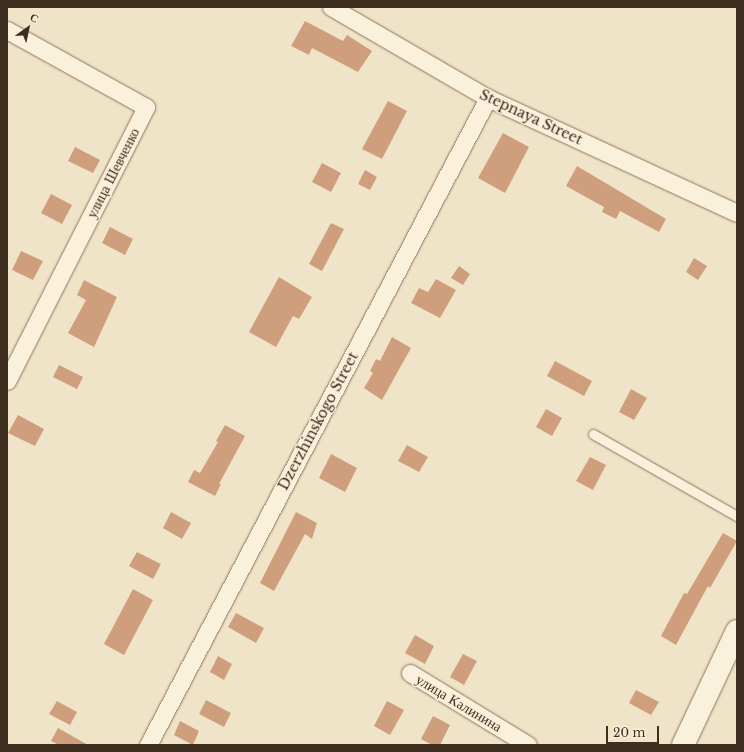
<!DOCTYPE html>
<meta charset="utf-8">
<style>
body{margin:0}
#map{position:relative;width:744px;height:752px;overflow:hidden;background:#f0e4c8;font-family:"Libre Baskerville",serif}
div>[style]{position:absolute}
.building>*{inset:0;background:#cf9f7d}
.roads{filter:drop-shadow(0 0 1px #8d765c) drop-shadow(0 0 1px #8d765c)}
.lane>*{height:9px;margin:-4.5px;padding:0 4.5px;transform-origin:4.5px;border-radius:4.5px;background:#faf1dc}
.street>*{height:17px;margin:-8.5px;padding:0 8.5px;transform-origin:8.5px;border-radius:8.5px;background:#faf1dc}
.secondary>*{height:22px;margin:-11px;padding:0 11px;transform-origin:11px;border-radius:11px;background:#faf1dc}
span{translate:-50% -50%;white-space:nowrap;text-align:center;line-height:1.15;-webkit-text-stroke:3px #f7eed8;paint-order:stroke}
.street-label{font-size:14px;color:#3d2e20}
.frame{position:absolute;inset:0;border:8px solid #3d2e20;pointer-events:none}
.north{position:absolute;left:8px;top:8px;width:40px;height:40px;-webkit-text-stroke:3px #f7eed8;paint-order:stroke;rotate:33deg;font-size:11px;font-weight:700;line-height:16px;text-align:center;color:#3d2e20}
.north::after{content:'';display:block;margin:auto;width:14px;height:18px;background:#3d2e20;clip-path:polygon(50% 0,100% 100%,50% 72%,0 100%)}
.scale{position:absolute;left:606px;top:726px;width:53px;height:18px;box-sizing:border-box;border:2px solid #3d2e20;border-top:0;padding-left:5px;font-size:12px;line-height:14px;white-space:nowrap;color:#3d2e20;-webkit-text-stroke:3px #f7eed8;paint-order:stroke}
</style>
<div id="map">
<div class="building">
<div style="clip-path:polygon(305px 21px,343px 41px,347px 35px,372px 51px,358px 72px,312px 48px,309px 55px,291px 46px)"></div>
<div style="clip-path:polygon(388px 101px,407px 111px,382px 159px,362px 149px)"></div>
<div style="clip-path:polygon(503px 133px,529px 147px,505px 193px,478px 178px)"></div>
<div style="clip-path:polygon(75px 147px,100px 160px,93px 173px,68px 161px)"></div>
<div style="clip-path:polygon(322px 163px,341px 173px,331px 192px,312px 182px)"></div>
<div style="clip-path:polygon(577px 166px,666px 219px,659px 232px,620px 211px,616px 219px,602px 212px,604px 207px,566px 186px)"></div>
<div style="clip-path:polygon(365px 170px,377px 177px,370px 190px,358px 184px)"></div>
<div style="clip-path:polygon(51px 194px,72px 205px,62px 224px,41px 213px)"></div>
<div style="clip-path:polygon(331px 223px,344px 229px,322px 271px,309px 264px)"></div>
<div style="clip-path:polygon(110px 227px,133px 239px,125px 255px,102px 243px)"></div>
<div style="clip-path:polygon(21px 251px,43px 261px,33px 280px,12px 270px)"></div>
<div style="clip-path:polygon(694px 258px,707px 266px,698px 280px,686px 272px)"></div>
<div style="clip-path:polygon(459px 266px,470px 274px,463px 285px,451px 278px)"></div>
<div style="clip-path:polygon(279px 277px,312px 297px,299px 319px,293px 316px,276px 347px,249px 332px)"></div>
<div style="clip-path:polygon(436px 279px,456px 290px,440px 318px,411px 303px,419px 288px,428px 292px)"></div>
<div style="clip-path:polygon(84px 280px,117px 297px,94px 347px,68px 333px,86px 300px,77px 295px)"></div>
<div style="clip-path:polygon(392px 337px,411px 348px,382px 400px,364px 388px,373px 373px,370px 371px,376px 359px,380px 361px)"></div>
<div style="clip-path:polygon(555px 361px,592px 381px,584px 396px,547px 376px)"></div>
<div style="clip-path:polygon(59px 365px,83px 377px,77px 389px,53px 377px)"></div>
<div style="clip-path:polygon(631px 389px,647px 398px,634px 420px,619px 412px)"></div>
<div style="clip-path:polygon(546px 409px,562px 418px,552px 436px,536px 427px)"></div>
<div style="clip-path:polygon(18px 415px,44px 429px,35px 446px,8px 433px)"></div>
<div style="clip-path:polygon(225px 425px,245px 436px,219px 484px,221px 484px,215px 496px,188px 482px,194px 470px,200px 473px,218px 442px,216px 441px)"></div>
<div style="clip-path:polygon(407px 445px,428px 457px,419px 472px,398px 461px)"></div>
<div style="clip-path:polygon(331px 454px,357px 468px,345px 492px,319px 478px)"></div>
<div style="clip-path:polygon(590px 457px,606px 465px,593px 490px,576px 481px)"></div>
<div style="clip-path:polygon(171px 512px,191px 523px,182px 539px,163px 528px)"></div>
<div style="clip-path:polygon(296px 512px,317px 523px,312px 539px,305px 534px,274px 591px,260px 583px)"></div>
<div style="clip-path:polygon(723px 533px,737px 541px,710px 588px,708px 586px,676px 645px,661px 636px,684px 593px,687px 594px)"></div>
<div style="clip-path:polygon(137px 552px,161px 564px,153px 579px,129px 566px)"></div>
<div style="clip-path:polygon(133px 589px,153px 600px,124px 655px,104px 644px)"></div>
<div style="clip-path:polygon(236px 613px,264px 628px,256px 643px,228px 627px)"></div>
<div style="clip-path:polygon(415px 635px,434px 646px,425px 664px,405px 653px)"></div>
<div style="clip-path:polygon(463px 654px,477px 661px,464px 685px,450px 677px)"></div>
<div style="clip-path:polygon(218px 656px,232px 664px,224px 680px,210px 672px)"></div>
<div style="clip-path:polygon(636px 690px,659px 702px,651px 715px,629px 703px)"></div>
<div style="clip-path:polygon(206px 700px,231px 713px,224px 727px,199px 714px)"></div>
<div style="clip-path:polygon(57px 701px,77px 712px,70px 725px,49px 714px)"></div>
<div style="clip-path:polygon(387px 701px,404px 710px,390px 735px,374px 726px)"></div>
<div style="clip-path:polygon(433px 716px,450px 725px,440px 745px,432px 745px,421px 739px)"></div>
<div style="clip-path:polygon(180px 721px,199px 731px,193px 745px,174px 735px)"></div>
<div style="clip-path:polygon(58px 728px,88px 745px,59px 745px,51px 741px)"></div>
</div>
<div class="roads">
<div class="lane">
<div style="left:593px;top:434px;width:166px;rotate:29.7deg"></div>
</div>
<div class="street">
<div style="left:331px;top:7px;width:181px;rotate:30.1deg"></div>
<div style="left:488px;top:98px;width:274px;rotate:24.8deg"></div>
<div style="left:7px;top:30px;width:159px;rotate:29deg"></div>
<div style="left:146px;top:107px;width:307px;rotate:116.9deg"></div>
<div style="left:410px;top:673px;width:138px;rotate:31.4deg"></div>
<div style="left:148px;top:745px;width:731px;rotate:-62.28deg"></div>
</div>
<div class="secondary">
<div style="left:683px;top:745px;width:126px;rotate:-64.7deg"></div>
</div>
</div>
<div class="street-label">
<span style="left:531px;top:117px;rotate:25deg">Stepnaya Street</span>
<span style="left:113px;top:173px;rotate:-63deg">улица Шевченко</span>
<span style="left:318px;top:421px;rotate:-62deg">Dzerzhinskogo Street</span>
<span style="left:459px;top:703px;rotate:31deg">улица Калинина</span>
</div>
<div class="frame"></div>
<div class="north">С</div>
<div class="scale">20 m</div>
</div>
